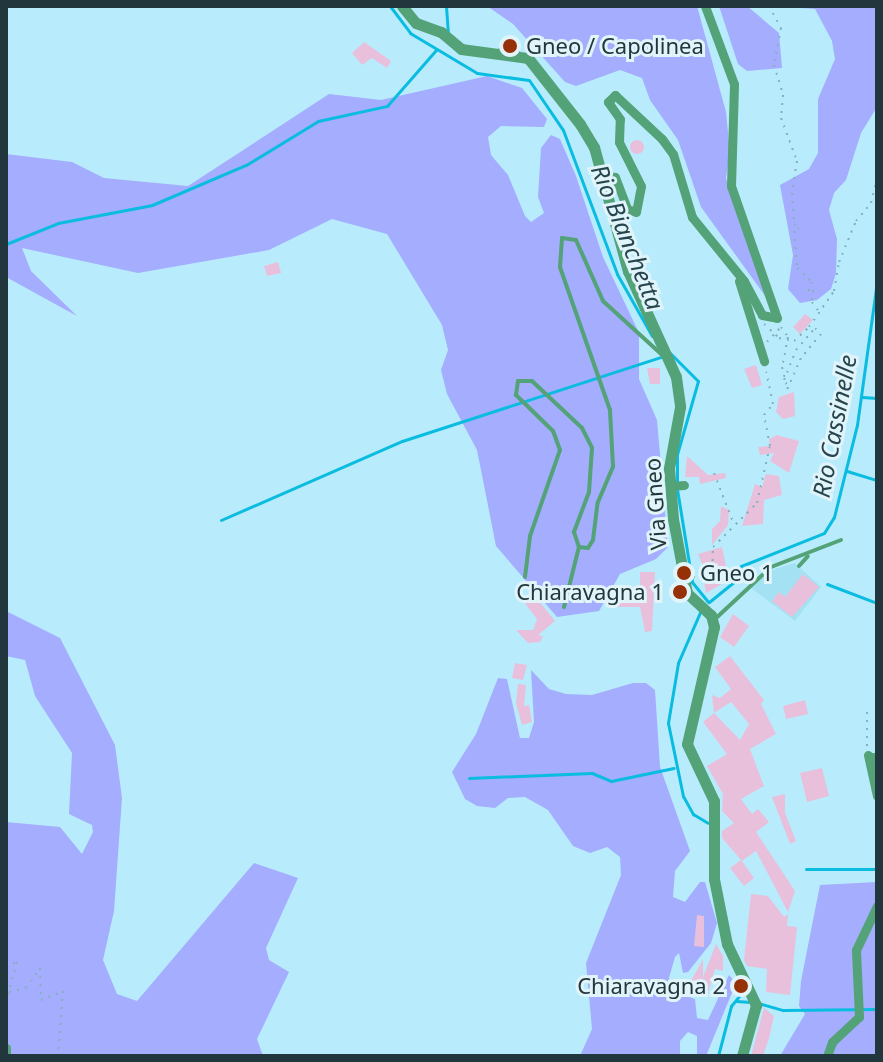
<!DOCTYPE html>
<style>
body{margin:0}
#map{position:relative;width:883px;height:1062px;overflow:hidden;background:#b8ecfc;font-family:"Noto Sans",sans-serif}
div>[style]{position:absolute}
.built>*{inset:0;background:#a3e1f3}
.green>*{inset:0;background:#a4adfe}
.stream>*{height:3px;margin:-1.5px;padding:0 1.5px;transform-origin:1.5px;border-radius:1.5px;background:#09bce0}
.building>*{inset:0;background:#e8c0db}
.round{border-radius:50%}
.path>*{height:2px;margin-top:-1px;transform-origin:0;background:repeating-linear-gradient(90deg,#87b0bd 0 2px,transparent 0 8px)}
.service>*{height:4px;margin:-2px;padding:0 2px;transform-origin:2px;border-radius:2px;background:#54a278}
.minor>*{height:9px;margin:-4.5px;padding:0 4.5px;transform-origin:4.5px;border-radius:4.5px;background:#54a278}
.tertiary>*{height:11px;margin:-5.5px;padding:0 5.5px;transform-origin:5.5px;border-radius:5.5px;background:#54a278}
.dots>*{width:22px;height:22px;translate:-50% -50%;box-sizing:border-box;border:4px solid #e0f4fa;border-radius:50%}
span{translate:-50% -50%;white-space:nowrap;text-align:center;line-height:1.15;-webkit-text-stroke:6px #e0f4fa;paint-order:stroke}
.poi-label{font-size:22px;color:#22373d}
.left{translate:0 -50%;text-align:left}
.right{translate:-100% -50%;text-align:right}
.street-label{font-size:22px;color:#22373d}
.water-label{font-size:24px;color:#27454e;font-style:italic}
.frame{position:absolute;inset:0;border:8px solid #22373d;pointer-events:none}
</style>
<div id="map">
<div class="built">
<div style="clip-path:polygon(795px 563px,821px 587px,795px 621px,751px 588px,772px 570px)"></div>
</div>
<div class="green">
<div style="clip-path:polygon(487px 6px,697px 6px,726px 112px,730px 153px,726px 178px,766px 297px,701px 207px,678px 140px,650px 100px,642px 78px,620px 70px,576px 86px,565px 82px,513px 24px)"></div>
<div style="clip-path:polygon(719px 6px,747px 6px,779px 33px,782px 68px,747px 71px,738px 64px)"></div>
<div style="clip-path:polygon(773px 6px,877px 6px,877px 107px,861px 133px,846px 180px,834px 193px,829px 210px,837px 239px,836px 273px,831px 289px,817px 300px,800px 303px,788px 289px,793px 255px,780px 185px,809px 169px,818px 153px,818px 99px,835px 59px,832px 41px,815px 9px)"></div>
<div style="clip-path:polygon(487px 76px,522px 88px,547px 119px,544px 127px,501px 126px,488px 137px,491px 155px,508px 175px,525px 216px,531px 222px,544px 213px,538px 197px,541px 148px,551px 135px,560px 139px,576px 176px,603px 257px,639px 333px,639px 379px,657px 420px,668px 547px,656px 559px,620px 574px,599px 611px,557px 617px,496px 546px,477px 450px,447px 394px,441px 370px,448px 350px,442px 325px,387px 234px,332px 219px,269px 250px,138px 273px,22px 248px,31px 271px,77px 316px,6px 277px,6px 154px,72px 162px,104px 178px,188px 186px,329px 94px,381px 100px)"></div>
<div style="clip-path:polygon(6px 611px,60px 638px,115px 745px,122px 798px,114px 911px,103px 960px,117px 994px,137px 1001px,254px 863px,298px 878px,266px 948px,269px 960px,289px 972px,257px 1039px,263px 1056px,6px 1056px,6px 822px,60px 827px,82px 854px,93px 832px,92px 825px,69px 814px,72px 753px,35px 696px,25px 660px,6px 656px)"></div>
<div style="clip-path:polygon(531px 670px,549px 689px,566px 694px,592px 695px,633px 683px,646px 683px,655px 690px,660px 767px,690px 851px,675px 871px,673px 897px,685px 902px,700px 882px,705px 882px,717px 923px,711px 943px,688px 972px,683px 973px,679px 953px,675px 957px,665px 992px,671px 1000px,679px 993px,695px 999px,697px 1018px,708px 1020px,729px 975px,736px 983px,706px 1056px,697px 1056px,697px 1036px,688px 1032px,680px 1041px,680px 1056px,580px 1056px,592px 1029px,586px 963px,621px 875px,620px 857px,607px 847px,590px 853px,573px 846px,548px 810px,525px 797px,508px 798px,495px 808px,477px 806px,465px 799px,452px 772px,476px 734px,498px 678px,507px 679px,520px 738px,529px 738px,534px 722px)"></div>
<div style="clip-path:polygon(877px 882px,877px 1056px,780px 1056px,805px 1014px,799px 1006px,801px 981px,820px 885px)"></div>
</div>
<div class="stream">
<div style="left:390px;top:6px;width:34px;rotate:53deg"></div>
<div style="left:410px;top:33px;width:78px;rotate:30.8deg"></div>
<div style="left:477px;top:73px;width:52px;rotate:7.7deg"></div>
<div style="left:529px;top:80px;width:60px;rotate:55.8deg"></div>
<div style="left:563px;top:130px;width:154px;rotate:69.4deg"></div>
<div style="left:617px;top:274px;width:71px;rotate:60.6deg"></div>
<div style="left:446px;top:6px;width:27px;rotate:86deg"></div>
<div style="left:6px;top:244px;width:56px;rotate:-22deg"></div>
<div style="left:58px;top:223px;width:96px;rotate:-10.8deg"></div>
<div style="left:152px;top:205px;width:102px;rotate:-23.1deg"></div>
<div style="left:246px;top:165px;width:84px;rotate:-31.4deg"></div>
<div style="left:318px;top:121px;width:71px;rotate:-12.3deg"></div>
<div style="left:387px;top:106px;width:74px;rotate:-48.8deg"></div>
<div style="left:669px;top:352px;width:41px;rotate:45deg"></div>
<div style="left:698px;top:381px;width:76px;rotate:106deg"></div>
<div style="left:677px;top:454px;width:27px;rotate:90deg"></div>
<div style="left:862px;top:397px;width:15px;rotate:4deg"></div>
<div style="left:847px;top:471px;width:31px;rotate:17deg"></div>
<div style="left:677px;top:489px;width:94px;rotate:80.8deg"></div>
<div style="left:692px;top:582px;width:26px;rotate:51deg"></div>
<div style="left:221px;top:520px;width:197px;rotate:-23.6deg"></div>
<div style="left:402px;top:441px;width:274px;rotate:-18deg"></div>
<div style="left:827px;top:584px;width:53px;rotate:20.8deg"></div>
<div style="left:709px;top:602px;width:33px;rotate:-39deg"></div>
<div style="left:735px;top:581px;width:16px;rotate:-68deg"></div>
<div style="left:741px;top:566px;width:89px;rotate:-21.7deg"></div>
<div style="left:824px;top:533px;width:19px;rotate:-58deg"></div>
<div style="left:834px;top:517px;width:95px;rotate:-76deg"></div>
<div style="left:857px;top:425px;width:146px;rotate:-82.1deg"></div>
<div style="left:701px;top:610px;width:58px;rotate:113.5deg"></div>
<div style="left:678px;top:663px;width:61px;rotate:99.5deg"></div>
<div style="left:668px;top:723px;width:75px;rotate:78.4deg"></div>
<div style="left:683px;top:796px;width:21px;rotate:61deg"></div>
<div style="left:693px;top:814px;width:17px;rotate:31deg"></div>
<div style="left:469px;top:778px;width:123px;rotate:-2.3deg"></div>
<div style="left:592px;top:773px;width:21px;rotate:23deg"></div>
<div style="left:611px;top:781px;width:64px;rotate:-11.7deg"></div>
<div style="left:806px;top:869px;width:71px"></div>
<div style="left:736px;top:1001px;width:15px;rotate:4deg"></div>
<div style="left:758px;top:1003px;width:26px;rotate:16deg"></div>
<div style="left:783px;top:1010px;width:94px;rotate:-0.6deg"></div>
<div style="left:718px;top:1056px;width:52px;rotate:-75.4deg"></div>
<div style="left:731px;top:1006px;width:22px;rotate:-51deg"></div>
</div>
<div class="building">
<div style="clip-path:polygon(364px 42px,391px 61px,387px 68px,372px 58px,362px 65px,352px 53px)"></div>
<div class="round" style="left:630px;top:140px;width:14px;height:14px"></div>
<div style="clip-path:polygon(278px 262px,281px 273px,267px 276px,264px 266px)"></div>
<div style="clip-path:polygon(805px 314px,813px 320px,800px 334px,793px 327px)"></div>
<div style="clip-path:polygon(756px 365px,762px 385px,752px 388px,744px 369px)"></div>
<div style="clip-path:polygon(647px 368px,660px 368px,660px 384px,650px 384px)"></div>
<div style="clip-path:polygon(794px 392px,795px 416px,783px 419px,776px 412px,779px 397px)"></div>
<div style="clip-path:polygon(777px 435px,799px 441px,789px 473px,770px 461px,774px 453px,760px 455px,758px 447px,770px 446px,769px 439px)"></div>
<div style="clip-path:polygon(687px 456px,708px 475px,725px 473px,726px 478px,700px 484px,699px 477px,685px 477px)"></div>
<div style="clip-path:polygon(766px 474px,779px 476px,782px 495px,764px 500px,763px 524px,742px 526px,755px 484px,762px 487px)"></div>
<div style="clip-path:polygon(721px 506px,729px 510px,728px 525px,712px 545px,712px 529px,720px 521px)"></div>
<div style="clip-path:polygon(722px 547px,729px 580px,706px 593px,704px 581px,709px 580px,698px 554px)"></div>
<div style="clip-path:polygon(640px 572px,655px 572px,652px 631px,645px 632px,640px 607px,617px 607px,618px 594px,640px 594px)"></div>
<div style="clip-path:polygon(803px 574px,819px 587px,792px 617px,772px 601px,779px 592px,785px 597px)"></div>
<div style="clip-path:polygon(534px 595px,555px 621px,538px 635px,543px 636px,540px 642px,528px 643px,516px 630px,533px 630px,537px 619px,524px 602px)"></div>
<div style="clip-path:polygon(733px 614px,749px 626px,734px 647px,720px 637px)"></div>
<div style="clip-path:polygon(evenodd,730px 656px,764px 700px,761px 704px,776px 734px,750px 749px,764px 786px,741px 799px,752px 814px,758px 809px,769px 822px,756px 832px,795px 891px,788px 912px,756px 851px,742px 861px,754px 878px,744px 886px,730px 868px,741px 860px,722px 838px,722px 831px,734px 823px,722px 811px,723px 794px,707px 766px,727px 754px,703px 722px,714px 713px,712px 695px,720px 698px,731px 689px,715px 667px,730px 656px,731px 702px,749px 724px,740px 740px,714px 713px,731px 702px)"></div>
<div style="clip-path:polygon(515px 663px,527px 665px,523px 680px,512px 678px)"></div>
<div style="clip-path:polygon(518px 684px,526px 685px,524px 706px,529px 705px,532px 722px,522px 725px,516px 704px)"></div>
<div style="clip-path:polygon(805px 700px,808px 714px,786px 719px,783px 706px)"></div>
<div style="clip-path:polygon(822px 768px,829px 796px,807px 802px,800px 773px)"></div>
<div style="clip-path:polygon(785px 794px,785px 813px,796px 841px,790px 844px,772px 797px)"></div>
<div style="clip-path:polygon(751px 894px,768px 896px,784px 917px,788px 914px,787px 926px,797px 927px,790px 995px,766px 992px,767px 969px,747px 966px,744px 960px)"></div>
<div style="clip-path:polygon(697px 915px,704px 916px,704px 947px,694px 946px)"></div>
<div style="clip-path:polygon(716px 944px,723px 956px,723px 971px,715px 969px,707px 996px,687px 988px,703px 959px,703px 977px)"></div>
<div style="clip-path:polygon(764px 1008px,774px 1016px,769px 1038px,763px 1056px,751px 1056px)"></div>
</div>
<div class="path">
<div style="left:769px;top:6px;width:25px;rotate:61deg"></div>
<div style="left:781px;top:28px;width:38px;rotate:101deg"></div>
<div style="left:774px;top:65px;width:31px;rotate:73deg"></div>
<div style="left:783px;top:95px;width:23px;rotate:95deg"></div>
<div style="left:781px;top:118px;width:46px;rotate:69.6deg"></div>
<div style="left:797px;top:161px;width:32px;rotate:99deg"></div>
<div style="left:792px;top:193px;width:31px;rotate:86deg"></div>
<div style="left:794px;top:224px;width:6px;rotate:39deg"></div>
<div style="left:799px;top:228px;width:6px;rotate:149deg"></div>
<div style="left:794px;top:231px;width:37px;rotate:85deg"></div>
<div style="left:797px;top:268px;width:21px;rotate:43deg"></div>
<div style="left:812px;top:282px;width:9px;rotate:117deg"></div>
<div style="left:808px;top:290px;width:5px"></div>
<div style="left:813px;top:290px;width:12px;rotate:95deg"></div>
<div style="left:812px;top:302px;width:12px;rotate:55deg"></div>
<div style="left:764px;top:324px;width:21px;rotate:43deg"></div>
<div style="left:779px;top:338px;width:15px;rotate:11deg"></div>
<div style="left:794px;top:341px;width:21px;rotate:-43deg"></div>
<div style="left:809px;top:327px;width:44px;rotate:-55.2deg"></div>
<div style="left:834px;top:291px;width:29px;rotate:-80deg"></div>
<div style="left:839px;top:262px;width:44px;rotate:-67.5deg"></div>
<div style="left:856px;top:221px;width:23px;rotate:-50deg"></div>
<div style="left:871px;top:203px;width:25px;rotate:-76deg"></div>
<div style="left:781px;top:327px;width:12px;rotate:55deg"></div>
<div style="left:788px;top:337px;width:31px;rotate:101deg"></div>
<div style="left:782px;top:367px;width:21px;rotate:76deg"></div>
<div style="left:767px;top:342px;width:21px;rotate:-47deg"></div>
<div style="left:784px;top:380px;width:32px;rotate:-68deg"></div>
<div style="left:796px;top:350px;width:29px;rotate:-49deg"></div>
<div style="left:815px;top:328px;width:8px;rotate:45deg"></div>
<div style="left:821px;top:334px;width:31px;rotate:130deg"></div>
<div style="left:801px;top:358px;width:34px;rotate:114deg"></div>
<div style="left:714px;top:473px;width:53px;rotate:68.8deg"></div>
<div style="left:693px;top:577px;width:19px"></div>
<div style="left:712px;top:577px;width:30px;rotate:-88deg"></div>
<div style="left:713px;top:547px;width:62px;rotate:-45deg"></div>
<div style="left:757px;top:503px;width:58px;rotate:-77.2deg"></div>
<div style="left:770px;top:446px;width:32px;rotate:-101deg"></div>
<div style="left:764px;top:415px;width:14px;rotate:-51deg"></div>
<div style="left:773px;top:404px;width:33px;rotate:-102deg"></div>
<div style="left:867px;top:746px;width:34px;rotate:-90deg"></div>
<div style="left:6px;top:967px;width:12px;rotate:-24deg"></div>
<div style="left:17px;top:962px;width:41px;rotate:105.4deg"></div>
<div style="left:9px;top:992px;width:17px;rotate:-13deg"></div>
<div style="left:26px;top:988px;width:24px;rotate:-55deg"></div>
<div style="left:40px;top:968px;width:32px;rotate:88deg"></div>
<div style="left:41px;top:1000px;width:24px;rotate:-22deg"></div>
<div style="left:63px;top:991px;width:65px;rotate:94.4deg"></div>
<div style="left:6px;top:1011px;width:2px;rotate:90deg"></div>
</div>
<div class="service">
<div style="left:799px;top:566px;width:13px;rotate:-48deg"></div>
<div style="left:525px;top:577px;width:41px;rotate:-83deg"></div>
<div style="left:530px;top:536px;width:91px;rotate:-70.8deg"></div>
<div style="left:560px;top:450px;width:20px;rotate:-110deg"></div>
<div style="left:553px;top:431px;width:52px;rotate:-135.8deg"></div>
<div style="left:516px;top:395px;width:14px;rotate:-82deg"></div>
<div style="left:518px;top:381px;width:14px"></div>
<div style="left:532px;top:381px;width:69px;rotate:43.2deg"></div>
<div style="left:582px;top:428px;width:22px;rotate:63deg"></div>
<div style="left:592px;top:448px;width:44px;rotate:93.9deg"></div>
<div style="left:589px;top:492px;width:43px;rotate:110.6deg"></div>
<div style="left:574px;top:532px;width:16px;rotate:72deg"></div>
<div style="left:579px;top:547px;width:9px;rotate:6deg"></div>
<div style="left:588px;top:548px;width:9px;rotate:-58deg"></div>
<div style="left:593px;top:540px;width:38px;rotate:-83deg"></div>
<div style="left:598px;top:502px;width:39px;rotate:-67deg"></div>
<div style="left:613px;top:466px;width:56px;rotate:-93.1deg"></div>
<div style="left:610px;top:410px;width:151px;rotate:-109.3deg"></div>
<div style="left:560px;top:267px;width:29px;rotate:-86deg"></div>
<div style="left:562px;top:238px;width:14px;rotate:8deg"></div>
<div style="left:576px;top:240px;width:67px;rotate:66.1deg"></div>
<div style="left:603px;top:301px;width:79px;rotate:42.4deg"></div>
<div style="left:564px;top:607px;width:62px;rotate:-76deg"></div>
<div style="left:714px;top:620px;width:78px;rotate:-42.9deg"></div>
<div style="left:771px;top:567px;width:75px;rotate:-21.1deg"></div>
</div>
<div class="minor">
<div style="left:602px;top:175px;width:13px;rotate:9deg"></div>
<div style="left:615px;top:177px;width:34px;rotate:69deg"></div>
<div style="left:627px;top:209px;width:9px;rotate:18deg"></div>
<div style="left:636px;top:212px;width:26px;rotate:-79deg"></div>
<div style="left:641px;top:186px;width:49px;rotate:-116.6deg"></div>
<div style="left:619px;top:142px;width:23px;rotate:-88deg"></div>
<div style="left:620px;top:119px;width:21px;rotate:-125deg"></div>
<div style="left:608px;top:102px;width:10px;rotate:-45deg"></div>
<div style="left:615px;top:95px;width:64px;rotate:43.1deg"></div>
<div style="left:662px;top:139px;width:19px;rotate:54deg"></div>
<div style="left:673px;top:154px;width:66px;rotate:73.2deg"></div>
<div style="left:692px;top:217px;width:82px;rotate:50.9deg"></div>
<div style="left:744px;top:281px;width:38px;rotate:62deg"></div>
<div style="left:762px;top:315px;width:15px;rotate:11deg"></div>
<div style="left:777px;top:318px;width:140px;rotate:-109.2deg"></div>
<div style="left:731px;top:186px;width:102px;rotate:-88.3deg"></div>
<div style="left:734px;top:84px;width:83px;rotate:-110.4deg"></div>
<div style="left:739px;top:281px;width:84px;rotate:72.6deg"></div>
<div style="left:670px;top:486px;width:14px;rotate:-4deg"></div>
<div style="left:868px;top:755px;width:42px;rotate:77.6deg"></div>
<div style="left:873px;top:757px;width:17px;rotate:77deg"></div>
<div style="left:6px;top:1048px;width:8px;rotate:90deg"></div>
<div style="left:827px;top:1056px;width:15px;rotate:-70deg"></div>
<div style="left:832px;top:1042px;width:37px;rotate:-43deg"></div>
<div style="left:859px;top:1017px;width:67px;rotate:-92.6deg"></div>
<div style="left:856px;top:950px;width:49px;rotate:-64.5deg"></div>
</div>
<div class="tertiary">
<div style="left:402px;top:6px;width:22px;rotate:51deg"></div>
<div style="left:416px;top:23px;width:27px;rotate:20deg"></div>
<div style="left:441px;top:32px;width:26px;rotate:40deg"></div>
<div style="left:461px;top:49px;width:68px;rotate:7.7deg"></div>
<div style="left:528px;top:58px;width:84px;rotate:51.8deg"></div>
<div style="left:580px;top:124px;width:27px;rotate:59deg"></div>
<div style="left:594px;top:147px;width:129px;rotate:74.7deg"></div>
<div style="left:628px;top:271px;width:116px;rotate:65.6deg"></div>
<div style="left:676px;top:377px;width:30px;rotate:82deg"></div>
<div style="left:680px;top:407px;width:62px;rotate:100.2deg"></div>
<div style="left:669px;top:468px;width:51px;rotate:85.5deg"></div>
<div style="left:673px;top:519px;width:75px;rotate:79.3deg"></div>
<div style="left:687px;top:593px;width:33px;rotate:43deg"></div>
<div style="left:711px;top:615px;width:12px;rotate:76deg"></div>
<div style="left:714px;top:627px;width:120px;rotate:103deg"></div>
<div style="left:687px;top:744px;width:63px;rotate:64.7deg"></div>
<div style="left:714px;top:801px;width:78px;rotate:90deg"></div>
<div style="left:714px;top:879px;width:66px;rotate:78.7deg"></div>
<div style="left:727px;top:944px;width:68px;rotate:64.6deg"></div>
<div style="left:756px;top:1005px;width:53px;rotate:105.4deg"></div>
<div style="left:502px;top:52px;width:12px;rotate:-48deg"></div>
<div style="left:510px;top:43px;width:12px;rotate:66deg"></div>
</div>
<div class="dots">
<div style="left:510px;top:46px;background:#963006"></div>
<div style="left:684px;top:573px;background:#963006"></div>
<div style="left:680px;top:592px;background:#963006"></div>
<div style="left:741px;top:986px;background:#963006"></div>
</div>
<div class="poi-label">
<span class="left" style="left:526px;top:46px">Gneo / Capolinea</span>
<span class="left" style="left:700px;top:573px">Gneo 1</span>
<span class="right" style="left:664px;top:592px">Chiaravagna 1</span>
<span class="right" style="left:725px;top:986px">Chiaravagna 2</span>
</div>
<div class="street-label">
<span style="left:655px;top:504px;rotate:-94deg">Via Gneo</span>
</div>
<div class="water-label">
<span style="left:628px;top:237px;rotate:68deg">Rio Bianchetta</span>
<span style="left:834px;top:426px;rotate:-79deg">Rio Cassinelle</span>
</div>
<div class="frame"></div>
</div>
